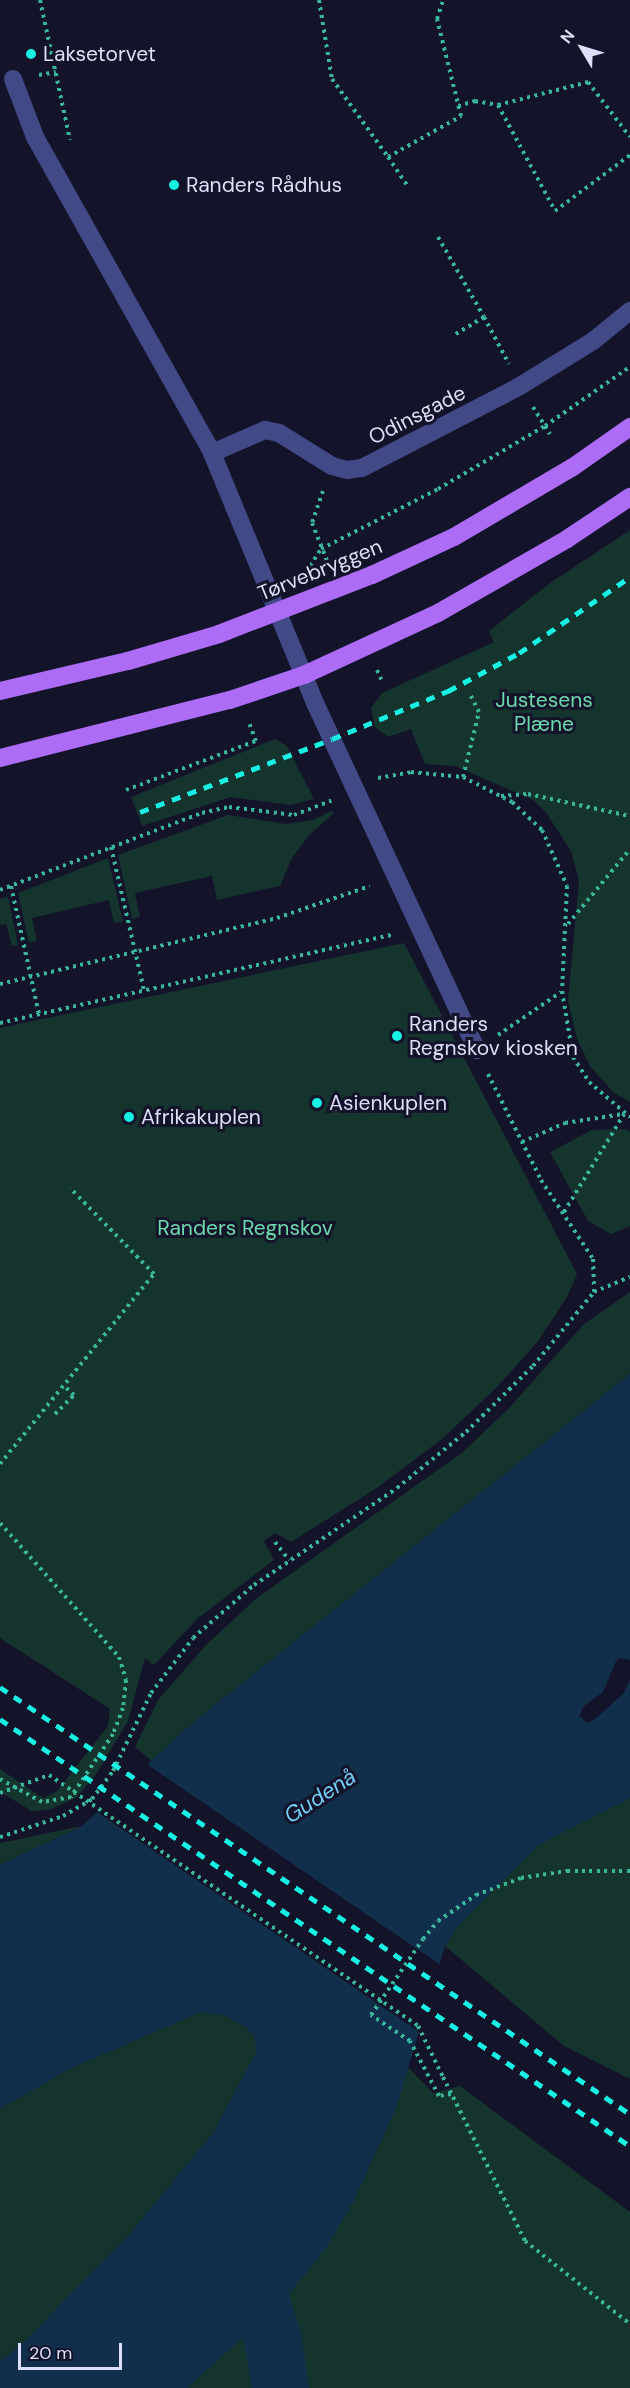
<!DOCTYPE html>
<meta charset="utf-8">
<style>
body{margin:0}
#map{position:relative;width:630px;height:2388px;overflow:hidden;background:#13132a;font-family:"DM Sans",sans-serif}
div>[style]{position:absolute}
.green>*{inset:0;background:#16342e}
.water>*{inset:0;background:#112f4b}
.pier>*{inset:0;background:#13132a}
.path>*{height:4px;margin-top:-2px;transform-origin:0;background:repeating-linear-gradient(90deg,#38b79b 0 3px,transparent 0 7.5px)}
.minor>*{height:18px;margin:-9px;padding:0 9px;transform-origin:9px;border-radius:9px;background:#414986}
.major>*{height:18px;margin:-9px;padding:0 9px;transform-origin:9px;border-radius:9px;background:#ac6cf6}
.rail>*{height:4.5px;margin-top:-2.25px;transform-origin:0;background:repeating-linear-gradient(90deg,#16f1e4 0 9px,transparent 0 17px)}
.path-bridge>*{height:4px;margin-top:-2px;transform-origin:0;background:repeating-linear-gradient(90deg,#38b79b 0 3px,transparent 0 7.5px)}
.dots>*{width:16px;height:16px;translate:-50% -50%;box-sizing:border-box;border:3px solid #13132a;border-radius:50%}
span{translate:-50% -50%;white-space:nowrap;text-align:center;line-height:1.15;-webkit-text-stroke:6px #13132a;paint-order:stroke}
.poi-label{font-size:21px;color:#dedffd}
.left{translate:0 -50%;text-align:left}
.street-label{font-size:21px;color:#dedffd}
.park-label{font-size:21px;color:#6ddaad}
.water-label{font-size:22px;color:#72cff7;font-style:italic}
.north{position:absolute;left:552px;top:18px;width:60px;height:60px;-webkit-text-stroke:4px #13132a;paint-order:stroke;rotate:308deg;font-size:16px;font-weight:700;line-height:24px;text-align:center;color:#dedffd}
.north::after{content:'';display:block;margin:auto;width:21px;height:27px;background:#dedffd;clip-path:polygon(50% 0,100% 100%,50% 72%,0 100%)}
.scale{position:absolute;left:18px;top:2343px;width:104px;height:27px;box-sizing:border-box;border:3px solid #dedffd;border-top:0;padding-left:8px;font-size:18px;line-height:21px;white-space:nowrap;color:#dedffd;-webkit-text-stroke:4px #13132a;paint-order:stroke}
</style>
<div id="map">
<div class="green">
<div style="clip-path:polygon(630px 530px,630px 1102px,613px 1092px,590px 1066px,577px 1039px,568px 1001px,579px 881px,571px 851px,545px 811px,533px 800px,455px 766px,425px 764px,411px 729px,388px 737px,375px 727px,371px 708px,382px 693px,494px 642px,489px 631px,550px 583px)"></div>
<div style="clip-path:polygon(275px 739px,287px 746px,314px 799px,290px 805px,231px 797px,142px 826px,131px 797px)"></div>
<div style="clip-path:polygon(331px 811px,334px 813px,309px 835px,292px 858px,280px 886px,217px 900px,212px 876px,135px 893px,140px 917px,132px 919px,118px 855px,228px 815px,286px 824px,313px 820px)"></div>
<div style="clip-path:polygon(108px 858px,123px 922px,114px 923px,109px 900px,32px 918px,37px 941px,29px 943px,18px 893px)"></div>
<div style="clip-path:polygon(8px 896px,18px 945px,12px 946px,6px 924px,0 925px,0 899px)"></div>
<div style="clip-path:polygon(404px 943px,577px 1274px,567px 1297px,538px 1341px,497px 1387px,442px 1439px,374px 1490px,291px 1542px,275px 1533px,264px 1541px,274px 1560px,197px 1619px,154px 1665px,145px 1658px,128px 1721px,95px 1776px,76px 1798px,49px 1810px,32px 1811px,0 1792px,0 1769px,43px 1798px,57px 1791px,108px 1726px,110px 1709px,0 1638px,0 1028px)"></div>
<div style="clip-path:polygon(625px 1129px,630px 1132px,630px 1226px,611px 1234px,588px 1221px,550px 1152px,592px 1130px)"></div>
<div style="clip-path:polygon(630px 1292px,630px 1374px,191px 1724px,152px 1761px,135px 1747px,158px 1700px,206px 1645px,258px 1597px,463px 1452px,509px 1408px,584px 1324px)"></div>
<div style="clip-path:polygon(630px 1798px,630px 2079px,564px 2046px,445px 1946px,457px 1927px,538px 1845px)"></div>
<div style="clip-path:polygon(82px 1826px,0 1865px,0 1843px)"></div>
<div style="clip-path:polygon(201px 2012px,224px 2015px,246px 2027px,254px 2036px,257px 2051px,213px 2133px,128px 2236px,25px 2341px,0 2361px,0 2109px,71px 2068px)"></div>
<div style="clip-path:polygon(407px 2066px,433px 2093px,460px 2086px,630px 2212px,630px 2388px,187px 2388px,289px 2294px,353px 2202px,396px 2108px)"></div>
</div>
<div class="water">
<div style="clip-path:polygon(630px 1374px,630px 1660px,620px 1658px,616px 1661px,603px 1692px,584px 1706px,579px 1716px,588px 1723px,595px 1719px,624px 1693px,630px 1679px,630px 1798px,538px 1845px,457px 1927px,445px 1946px,396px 2108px,353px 2202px,326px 2248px,289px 2294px,302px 2338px,309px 2388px,252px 2388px,243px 2337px,187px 2388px,0 2388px,0 2361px,25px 2341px,128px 2236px,213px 2133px,257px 2051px,254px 2036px,246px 2027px,224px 2015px,201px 2012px,71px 2068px,0 2109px,0 1865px,82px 1826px,191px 1724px)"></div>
</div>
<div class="pier">
<div style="clip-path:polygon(145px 1763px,442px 1966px,421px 2033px,94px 1810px)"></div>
</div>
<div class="path">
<div style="left:40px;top:0;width:143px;rotate:77.9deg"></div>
<div style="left:319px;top:0;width:80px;rotate:80.7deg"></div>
<div style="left:332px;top:79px;width:96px;rotate:54.3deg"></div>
<div style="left:388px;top:157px;width:84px;rotate:-29.3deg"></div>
<div style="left:461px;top:116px;width:100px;rotate:-103.9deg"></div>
<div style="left:437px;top:19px;width:20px;rotate:-72deg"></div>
<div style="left:39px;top:75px;width:17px;rotate:-10deg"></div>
<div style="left:498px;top:105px;width:120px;rotate:61.7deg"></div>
<div style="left:555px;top:211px;width:94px;rotate:-36.7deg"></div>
<div style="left:458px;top:106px;width:18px;rotate:-16deg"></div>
<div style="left:475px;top:101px;width:23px;rotate:10deg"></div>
<div style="left:498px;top:105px;width:93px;rotate:-14.3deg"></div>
<div style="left:588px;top:82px;width:69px;rotate:52.6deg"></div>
<div style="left:388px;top:157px;width:37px;rotate:56deg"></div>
<div style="left:438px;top:237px;width:92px;rotate:60.1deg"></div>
<div style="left:484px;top:317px;width:33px;rotate:149deg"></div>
<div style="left:484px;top:317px;width:53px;rotate:62deg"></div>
<div style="left:533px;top:407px;width:32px;rotate:58deg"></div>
<div style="left:323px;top:491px;width:34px;rotate:109deg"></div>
<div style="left:312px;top:523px;width:43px;rotate:68.2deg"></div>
<div style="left:306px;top:572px;width:27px;rotate:-57deg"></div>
<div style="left:321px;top:549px;width:131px;rotate:-27.1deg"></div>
<div style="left:438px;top:489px;width:124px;rotate:-30.5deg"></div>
<div style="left:545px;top:426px;width:103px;rotate:-34.8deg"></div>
<div style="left:377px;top:670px;width:12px;rotate:66deg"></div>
<div style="left:463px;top:777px;width:67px;rotate:-76.2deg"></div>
<div style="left:479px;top:712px;width:20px;rotate:-117deg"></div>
<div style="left:378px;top:778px;width:34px;rotate:-10deg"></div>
<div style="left:411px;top:772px;width:52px;rotate:5.5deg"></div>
<div style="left:463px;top:777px;width:55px;rotate:27deg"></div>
<div style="left:512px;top:802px;width:41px;rotate:43deg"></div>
<div style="left:542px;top:830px;width:61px;rotate:65.9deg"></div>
<div style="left:567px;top:886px;width:105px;rotate:92.7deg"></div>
<div style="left:562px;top:991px;width:67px;rotate:80.5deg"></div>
<div style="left:573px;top:1057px;width:30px;rotate:57deg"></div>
<div style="left:589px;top:1082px;width:54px;rotate:40.5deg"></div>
<div style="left:126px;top:790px;width:139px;rotate:-20.7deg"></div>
<div style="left:256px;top:741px;width:22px;rotate:-111deg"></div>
<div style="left:501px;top:796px;width:27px;rotate:-4deg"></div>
<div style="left:528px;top:794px;width:104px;rotate:12.2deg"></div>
<div style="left:111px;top:847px;width:147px;rotate:77deg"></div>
<div style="left:11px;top:886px;width:131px;rotate:77.7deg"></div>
<div style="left:0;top:890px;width:216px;rotate:-20.9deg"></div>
<div style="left:202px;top:813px;width:28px;rotate:-13deg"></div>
<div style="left:229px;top:807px;width:65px;rotate:7deg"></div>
<div style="left:294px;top:815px;width:40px;rotate:-21deg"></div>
<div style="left:568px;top:924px;width:97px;rotate:-50.4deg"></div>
<div style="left:0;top:984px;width:285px;rotate:-13.4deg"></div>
<div style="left:277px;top:918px;width:98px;rotate:-19deg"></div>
<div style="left:0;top:1023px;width:404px;rotate:-12.7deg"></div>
<div style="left:498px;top:1035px;width:76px;rotate:-34.3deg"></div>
<div style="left:488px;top:1074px;width:119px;rotate:63.4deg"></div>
<div style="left:541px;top:1180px;width:95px;rotate:56.6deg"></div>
<div style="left:593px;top:1259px;width:33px;rotate:88deg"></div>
<div style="left:522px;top:1142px;width:47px;rotate:-23.8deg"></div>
<div style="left:565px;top:1123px;width:59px;rotate:-8.8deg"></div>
<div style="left:564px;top:1212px;width:115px;rotate:-58.5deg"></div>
<div style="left:55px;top:1414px;width:27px;rotate:-45deg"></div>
<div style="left:74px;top:1395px;width:13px;rotate:-138deg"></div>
<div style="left:0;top:1464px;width:245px;rotate:-51deg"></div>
<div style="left:154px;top:1274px;width:120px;rotate:-134.3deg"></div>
<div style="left:0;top:1523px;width:179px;rotate:48.4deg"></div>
<div style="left:119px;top:1657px;width:24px;rotate:73deg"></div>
<div style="left:126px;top:1680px;width:28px;rotate:96deg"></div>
<div style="left:123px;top:1708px;width:28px;rotate:111deg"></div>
<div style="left:113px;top:1734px;width:76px;rotate:123.7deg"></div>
<div style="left:71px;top:1797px;width:29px;rotate:170deg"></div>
<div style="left:42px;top:1802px;width:48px;rotate:-151.3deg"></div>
<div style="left:275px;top:1542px;width:23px;rotate:52deg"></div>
<div style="left:0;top:1837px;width:66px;rotate:-18.4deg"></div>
<div style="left:63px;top:1816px;width:34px;rotate:-30deg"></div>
<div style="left:92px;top:1799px;width:35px;rotate:-53deg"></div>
<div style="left:113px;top:1771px;width:87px;rotate:-64deg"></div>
<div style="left:151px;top:1693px;width:69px;rotate:-52.6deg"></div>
<div style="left:193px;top:1638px;width:81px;rotate:-41deg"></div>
<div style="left:254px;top:1585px;width:173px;rotate:-34.1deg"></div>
<div style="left:397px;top:1488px;width:89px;rotate:-39.1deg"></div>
<div style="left:466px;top:1432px;width:94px;rotate:-44.6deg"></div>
<div style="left:533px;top:1366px;width:96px;rotate:-50.5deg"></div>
<div style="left:594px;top:1292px;width:39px;rotate:-23deg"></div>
<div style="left:443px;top:2077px;width:183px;rotate:63.4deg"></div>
<div style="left:525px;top:2241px;width:134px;rotate:38.3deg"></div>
<div style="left:451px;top:2094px;width:12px;rotate:171deg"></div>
<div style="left:439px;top:2096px;width:62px;rotate:-117.8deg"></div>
<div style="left:410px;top:2041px;width:47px;rotate:-146.3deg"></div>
<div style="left:371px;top:2015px;width:92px;rotate:-55.6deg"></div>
<div style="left:423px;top:1939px;width:23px;rotate:-50deg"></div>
<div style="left:438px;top:1921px;width:46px;rotate:-34.4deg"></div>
<div style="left:476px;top:1895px;width:48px;rotate:-20.7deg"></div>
<div style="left:521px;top:1878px;width:47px;rotate:-8.7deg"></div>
<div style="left:567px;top:1871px;width:63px"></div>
</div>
<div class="minor">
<div style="left:13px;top:79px;width:62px;rotate:69.2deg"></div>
<div style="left:35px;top:137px;width:362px;rotate:60.7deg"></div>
<div style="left:212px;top:453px;width:270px;rotate:67.6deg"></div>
<div style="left:315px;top:703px;width:383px;rotate:65deg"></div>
<div style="left:212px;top:453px;width:58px;rotate:-23.5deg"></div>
<div style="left:265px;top:430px;width:14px;rotate:12deg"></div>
<div style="left:279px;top:433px;width:62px;rotate:31.9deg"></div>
<div style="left:332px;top:466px;width:16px;rotate:15deg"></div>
<div style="left:347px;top:470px;width:15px;rotate:-8deg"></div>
<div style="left:362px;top:468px;width:178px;rotate:-27.4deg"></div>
<div style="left:520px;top:386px;width:86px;rotate:-31.7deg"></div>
<div style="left:593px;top:341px;width:48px;rotate:-39deg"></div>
</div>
<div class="major">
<div style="left:0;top:691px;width:131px;rotate:-13.2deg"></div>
<div style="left:128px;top:661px;width:95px;rotate:-16.5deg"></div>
<div style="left:219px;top:634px;width:164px;rotate:-21.1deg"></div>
<div style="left:372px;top:575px;width:90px;rotate:-24.9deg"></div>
<div style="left:454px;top:537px;width:138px;rotate:-30.5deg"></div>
<div style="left:573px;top:467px;width:70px;rotate:-35.1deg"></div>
<div style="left:0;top:758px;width:237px;rotate:-14.2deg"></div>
<div style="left:230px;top:700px;width:78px;rotate:-18.7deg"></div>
<div style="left:304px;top:675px;width:148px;rotate:-24.8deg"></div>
<div style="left:438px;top:613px;width:149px;rotate:-29.8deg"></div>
<div style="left:567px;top:539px;width:76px;rotate:-33.7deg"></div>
</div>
<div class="rail">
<div style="left:140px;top:812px;width:205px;rotate:-20.8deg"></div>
<div style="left:332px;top:739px;width:126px;rotate:-22.5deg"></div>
<div style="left:448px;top:691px;width:81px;rotate:-28.2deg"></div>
<div style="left:519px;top:653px;width:135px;rotate:-34.4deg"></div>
<div style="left:0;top:1687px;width:761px;rotate:34.13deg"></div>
<div style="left:0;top:1719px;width:761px;rotate:34.13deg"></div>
</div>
<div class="path-bridge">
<div style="left:0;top:1793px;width:52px;rotate:-20.2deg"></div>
<div style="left:49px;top:1775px;width:446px;rotate:34.2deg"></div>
<div style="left:418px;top:2026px;width:57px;rotate:63.9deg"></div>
</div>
<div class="dots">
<div style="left:31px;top:54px;background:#16f1e4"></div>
<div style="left:174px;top:185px;background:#16f1e4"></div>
<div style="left:397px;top:1036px;background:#16f1e4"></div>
<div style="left:317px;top:1103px;background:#16f1e4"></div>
<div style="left:129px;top:1117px;background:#16f1e4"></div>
</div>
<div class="poi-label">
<span class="left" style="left:43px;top:54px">Laksetorvet</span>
<span class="left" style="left:186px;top:185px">Randers Rådhus</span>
<span class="left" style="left:409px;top:1036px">Randers<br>Regnskov kiosken</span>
<span class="left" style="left:329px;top:1103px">Asienkuplen</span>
<span class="left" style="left:141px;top:1117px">Afrikakuplen</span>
</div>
<div class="street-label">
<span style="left:417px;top:415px;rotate:-27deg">Odinsgade</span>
<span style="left:320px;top:570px;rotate:-22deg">Tørvebryggen</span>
</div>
<div class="park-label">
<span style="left:544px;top:712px">Justesens<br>Plæne</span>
<span style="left:245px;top:1228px">Randers Regnskov</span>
</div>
<div class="water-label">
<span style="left:320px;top:1796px;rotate:-33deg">Gudenå</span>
</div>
<div class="north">N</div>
<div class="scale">20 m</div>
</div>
